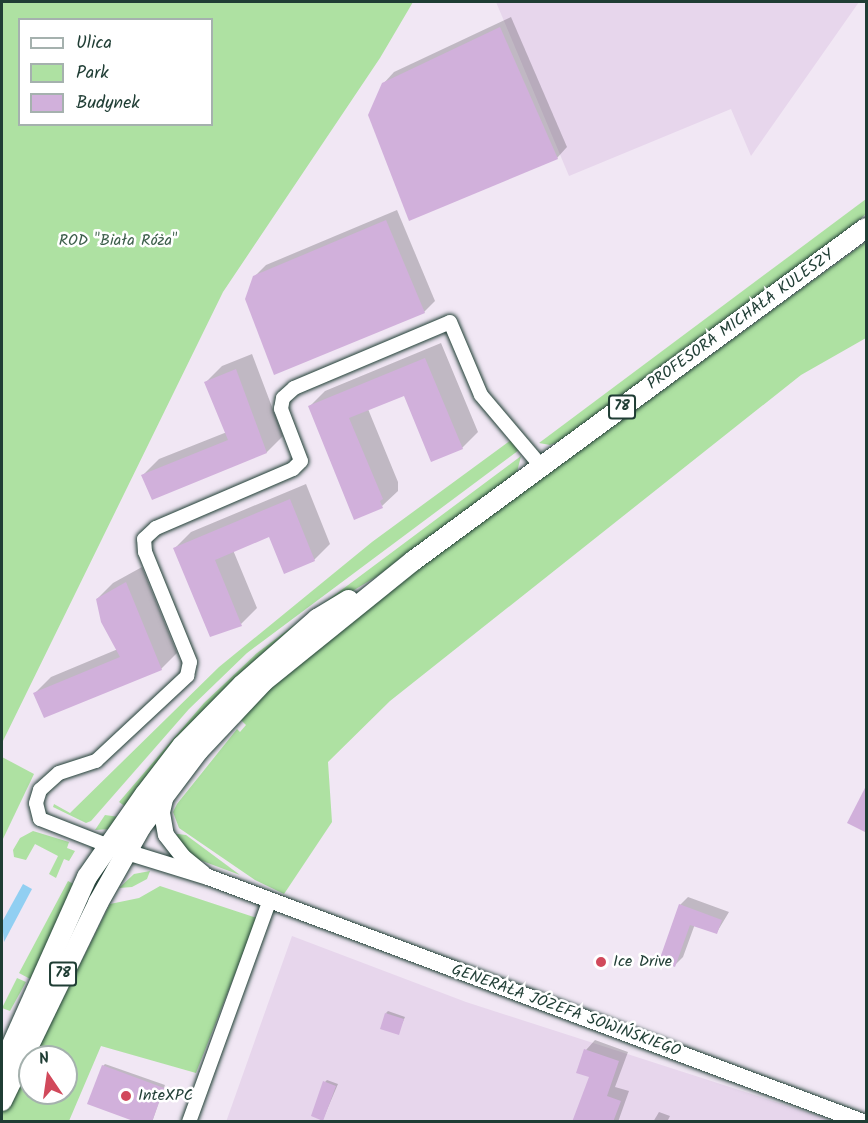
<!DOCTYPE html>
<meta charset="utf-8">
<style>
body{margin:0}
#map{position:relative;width:868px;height:1123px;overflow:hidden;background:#f1e7f4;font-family:Kalam,sans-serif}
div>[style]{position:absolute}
.built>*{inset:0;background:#e7d6ec}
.green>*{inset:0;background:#aee1a2}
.water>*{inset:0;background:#91cff2}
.shadow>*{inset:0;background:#0003}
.building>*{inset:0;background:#d1b0db}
.roads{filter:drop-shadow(0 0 2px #1f3d34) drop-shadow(0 0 2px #1f3d34)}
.minor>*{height:14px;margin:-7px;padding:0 7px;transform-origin:7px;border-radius:7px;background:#fff}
.tertiary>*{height:16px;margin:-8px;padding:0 8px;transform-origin:8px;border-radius:8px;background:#fff}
.primary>*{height:20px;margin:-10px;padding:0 10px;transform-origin:10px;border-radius:10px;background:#fff}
.dots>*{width:16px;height:16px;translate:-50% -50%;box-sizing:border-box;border:3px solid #fff;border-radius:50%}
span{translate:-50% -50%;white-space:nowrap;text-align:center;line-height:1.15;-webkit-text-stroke:5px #fff;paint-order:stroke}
.shield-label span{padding:2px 4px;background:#fff;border:2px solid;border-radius:4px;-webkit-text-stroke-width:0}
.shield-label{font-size:15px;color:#1f3d34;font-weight:700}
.park-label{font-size:16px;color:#3c5e4a}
.street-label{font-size:16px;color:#1f3d34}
.poi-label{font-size:16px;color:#1f3d34}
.left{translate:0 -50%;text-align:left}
.frame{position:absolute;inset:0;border:3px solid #1f3d34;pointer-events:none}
.legend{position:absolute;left:18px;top:18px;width:195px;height:108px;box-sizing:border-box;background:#fff;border:2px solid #a5b1ae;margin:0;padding:8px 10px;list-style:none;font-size:18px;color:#1f3d34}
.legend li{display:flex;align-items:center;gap:12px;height:30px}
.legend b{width:30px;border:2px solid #a5b1ae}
.north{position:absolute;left:18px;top:1045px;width:60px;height:60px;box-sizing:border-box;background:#fff;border:2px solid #a5b1ae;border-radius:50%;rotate:347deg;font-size:16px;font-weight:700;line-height:24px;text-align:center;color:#1f3d34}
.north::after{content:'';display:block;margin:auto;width:21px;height:27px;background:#d1495b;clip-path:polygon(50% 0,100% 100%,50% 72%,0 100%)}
</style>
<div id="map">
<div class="built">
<div style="clip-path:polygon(496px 2px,859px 2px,751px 156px,731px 109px,569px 176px)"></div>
<div style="clip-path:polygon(292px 936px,466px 1002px,835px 1121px,226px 1122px)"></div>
</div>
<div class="green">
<div style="clip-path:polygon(evenodd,2px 2px,413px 2px,380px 58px,223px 292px,2px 743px,2px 2px,20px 20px,212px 20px,212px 124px,20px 124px,20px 20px)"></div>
<div style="clip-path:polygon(866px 199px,866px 214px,848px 229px,561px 441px,550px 445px,539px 443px)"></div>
<div style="clip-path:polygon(866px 242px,866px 338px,801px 375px,390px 701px,328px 762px,332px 822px,284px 894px,255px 880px,179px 828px,173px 812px,177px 804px,237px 729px,240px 732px,246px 725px,241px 720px,257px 697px,341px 625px)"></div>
<div style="clip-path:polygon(511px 440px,519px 450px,247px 653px,189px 709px,91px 821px,86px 823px,53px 807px,54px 804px,70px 813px,219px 667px,372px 542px)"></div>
<div style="clip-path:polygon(521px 456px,517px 472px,507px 481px,379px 575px,313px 615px,241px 673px,182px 734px,126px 807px,119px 802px,204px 703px,257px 653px)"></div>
<div style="clip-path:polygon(2px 757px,34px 774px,2px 841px)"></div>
<div style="clip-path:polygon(105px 815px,119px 817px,110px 829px,95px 830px)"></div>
<div style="clip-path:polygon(33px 831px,69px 842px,67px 848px,75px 851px,69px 861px,64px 859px,56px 878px,49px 874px,58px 856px,35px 844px,26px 860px,14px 857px,13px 850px,20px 838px)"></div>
<div style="clip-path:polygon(178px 834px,186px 835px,240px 875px,197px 859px,171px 836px)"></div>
<div style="clip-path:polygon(150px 871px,147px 879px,132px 887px,119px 888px,134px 874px)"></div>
<div style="clip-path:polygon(68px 881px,77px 886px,32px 980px,19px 973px)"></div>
<div style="clip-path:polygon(160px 886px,257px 918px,196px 1073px,101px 1046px,69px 1121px,2px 1121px,2px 1110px,30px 1063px,30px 1093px,66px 1093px,66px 1057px,34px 1057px,110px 904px,139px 898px)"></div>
<div style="clip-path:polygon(17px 978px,26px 982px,10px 1011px,2px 1008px)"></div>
</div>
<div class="water">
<div style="clip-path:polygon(23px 884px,32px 889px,4px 942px,2px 922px)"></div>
</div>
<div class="shadow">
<div style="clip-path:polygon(511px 17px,567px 147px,557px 158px,383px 84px,394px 72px)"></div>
<div style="clip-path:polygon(397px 210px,435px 301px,424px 312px,254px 277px,266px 265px)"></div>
<div style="clip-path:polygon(441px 343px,478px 432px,462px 448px,404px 394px,368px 409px,398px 482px,398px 491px,382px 506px,309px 407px,325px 391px)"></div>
<div style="clip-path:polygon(252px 354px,283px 436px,267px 452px,153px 498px,143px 475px,159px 459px,227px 432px,206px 382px,222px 366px)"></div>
<div style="clip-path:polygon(306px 484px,330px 544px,314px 560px,285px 573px,270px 535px,233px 550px,257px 608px,241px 624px,175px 548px,191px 532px)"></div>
<div style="clip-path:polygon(142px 567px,177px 653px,161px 669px,35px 693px,51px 677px,118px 649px,97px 599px,113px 583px)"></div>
<div style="clip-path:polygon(688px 897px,729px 912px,717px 932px,695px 924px,683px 957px,675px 965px,680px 905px)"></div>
<div style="clip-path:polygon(388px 1011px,405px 1017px,398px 1033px,386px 1013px)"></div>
<div style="clip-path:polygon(595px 1040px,628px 1052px,615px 1087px,629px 1091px,618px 1122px,574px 1122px,591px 1076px,586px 1050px)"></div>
<div style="clip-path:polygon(105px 1064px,165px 1085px,152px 1122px,103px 1066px)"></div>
<div style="clip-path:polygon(327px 1080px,338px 1084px,323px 1119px,325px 1082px)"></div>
<div style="clip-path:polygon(659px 1112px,670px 1116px,667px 1122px,653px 1122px)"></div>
</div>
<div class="building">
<div style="clip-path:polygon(500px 27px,558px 159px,409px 221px,368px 115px,382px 83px)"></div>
<div style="clip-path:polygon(386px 220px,425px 313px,274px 375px,245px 299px,253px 276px)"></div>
<div style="clip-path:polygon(425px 358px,463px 449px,431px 462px,404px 396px,349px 418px,383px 499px,380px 501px,383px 508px,354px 520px,308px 406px)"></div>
<div style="clip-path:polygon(236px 369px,267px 453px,152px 500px,141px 475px,228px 440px,204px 382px)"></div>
<div style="clip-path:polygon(290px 499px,315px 561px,284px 574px,269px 537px,215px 560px,242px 626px,210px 637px,173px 548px)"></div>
<div style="clip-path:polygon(126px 582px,162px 670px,44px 718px,33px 693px,120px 657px,101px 622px,96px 599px)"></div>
<div style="clip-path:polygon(867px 784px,867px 833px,847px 823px)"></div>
<div style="clip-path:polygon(679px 904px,722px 920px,717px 934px,690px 925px,675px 967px,659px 961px)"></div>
<div style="clip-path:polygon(385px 1013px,404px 1019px,399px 1035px,380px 1029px)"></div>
<div style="clip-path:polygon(584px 1049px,619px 1061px,607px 1096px,621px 1101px,613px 1122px,572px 1122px,589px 1077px,576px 1073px)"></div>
<div style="clip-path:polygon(102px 1065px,164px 1088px,152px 1122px,136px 1122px,87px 1104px)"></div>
<div style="clip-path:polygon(323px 1081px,336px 1086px,323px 1121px,311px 1116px)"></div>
</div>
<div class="roads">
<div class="minor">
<div style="left:109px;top:846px;width:74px;rotate:-158.6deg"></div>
<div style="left:40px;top:819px;width:16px;rotate:-104deg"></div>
<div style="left:36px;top:803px;width:14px;rotate:-73deg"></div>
<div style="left:40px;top:790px;width:25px;rotate:-42deg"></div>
<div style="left:59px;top:773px;width:39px;rotate:-18deg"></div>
<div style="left:96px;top:761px;width:125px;rotate:-43deg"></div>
<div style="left:187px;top:676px;width:14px;rotate:-78deg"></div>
<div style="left:190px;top:662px;width:119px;rotate:-112.2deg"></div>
<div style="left:145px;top:552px;width:13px;rotate:-94deg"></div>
<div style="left:144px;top:539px;width:16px;rotate:-43deg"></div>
<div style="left:156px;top:528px;width:149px;rotate:-23.3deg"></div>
<div style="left:293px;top:469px;width:11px;rotate:-45deg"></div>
<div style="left:301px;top:461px;width:56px;rotate:-111deg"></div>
<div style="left:281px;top:409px;width:11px;rotate:-80deg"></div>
<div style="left:283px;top:398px;width:15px;rotate:-42deg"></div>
<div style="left:294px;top:388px;width:169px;rotate:-22.9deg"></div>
<div style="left:450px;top:322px;width:79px;rotate:67deg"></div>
<div style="left:481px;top:395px;width:93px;rotate:49.8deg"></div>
<div style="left:189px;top:1122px;width:234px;rotate:-70deg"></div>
</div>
<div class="tertiary">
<div style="left:166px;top:795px;width:18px;rotate:103deg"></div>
<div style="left:162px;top:813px;width:22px;rotate:80deg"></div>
<div style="left:166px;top:835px;width:28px;rotate:52deg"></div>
<div style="left:183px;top:857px;width:26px;rotate:39deg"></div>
<div style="left:117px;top:849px;width:95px;rotate:17.1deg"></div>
<div style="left:208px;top:877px;width:699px;rotate:20.51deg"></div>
</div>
<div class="primary">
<div style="left:2px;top:1067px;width:208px;rotate:-65.9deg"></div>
<div style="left:87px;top:877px;width:101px;rotate:-55.1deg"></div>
<div style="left:145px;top:794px;width:61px;rotate:-52.4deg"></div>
<div style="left:182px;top:746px;width:86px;rotate:-45.5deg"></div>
<div style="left:242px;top:685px;width:100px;rotate:-41.3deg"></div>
<div style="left:317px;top:619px;width:37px;rotate:-31deg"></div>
<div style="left:2px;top:1101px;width:220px;rotate:-64.1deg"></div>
<div style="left:98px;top:903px;width:87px;rotate:-60.5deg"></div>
<div style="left:141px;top:827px;width:96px;rotate:-53deg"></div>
<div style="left:199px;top:750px;width:93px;rotate:-46.7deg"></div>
<div style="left:263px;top:682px;width:193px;rotate:-38.9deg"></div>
<div style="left:413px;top:561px;width:562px;rotate:-36.32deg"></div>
</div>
</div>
<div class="dots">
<div style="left:601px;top:962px;background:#d1495b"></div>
<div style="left:126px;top:1096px;background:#d1495b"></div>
</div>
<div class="shield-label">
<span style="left:622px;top:407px">78</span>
<span style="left:63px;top:974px">78</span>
</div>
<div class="park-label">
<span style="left:118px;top:241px">ROD "Biała Róża"</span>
</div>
<div class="street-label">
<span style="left:741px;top:320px;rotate:-36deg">PROFESORA MICHAŁA KULESZY</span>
<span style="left:566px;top:1011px;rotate:20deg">GENERAŁA JÓZEFA SOWIŃSKIEGO</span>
</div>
<div class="poi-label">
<span class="left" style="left:613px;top:962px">Ice Drive</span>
<span class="left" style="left:138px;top:1096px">InteXPC</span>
</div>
<div class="frame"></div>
<ul class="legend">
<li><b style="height:8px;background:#fff"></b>Ulica</li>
<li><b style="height:16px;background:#aee1a2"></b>Park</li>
<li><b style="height:16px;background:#d1b0db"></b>Budynek</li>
</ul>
<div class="north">N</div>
</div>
